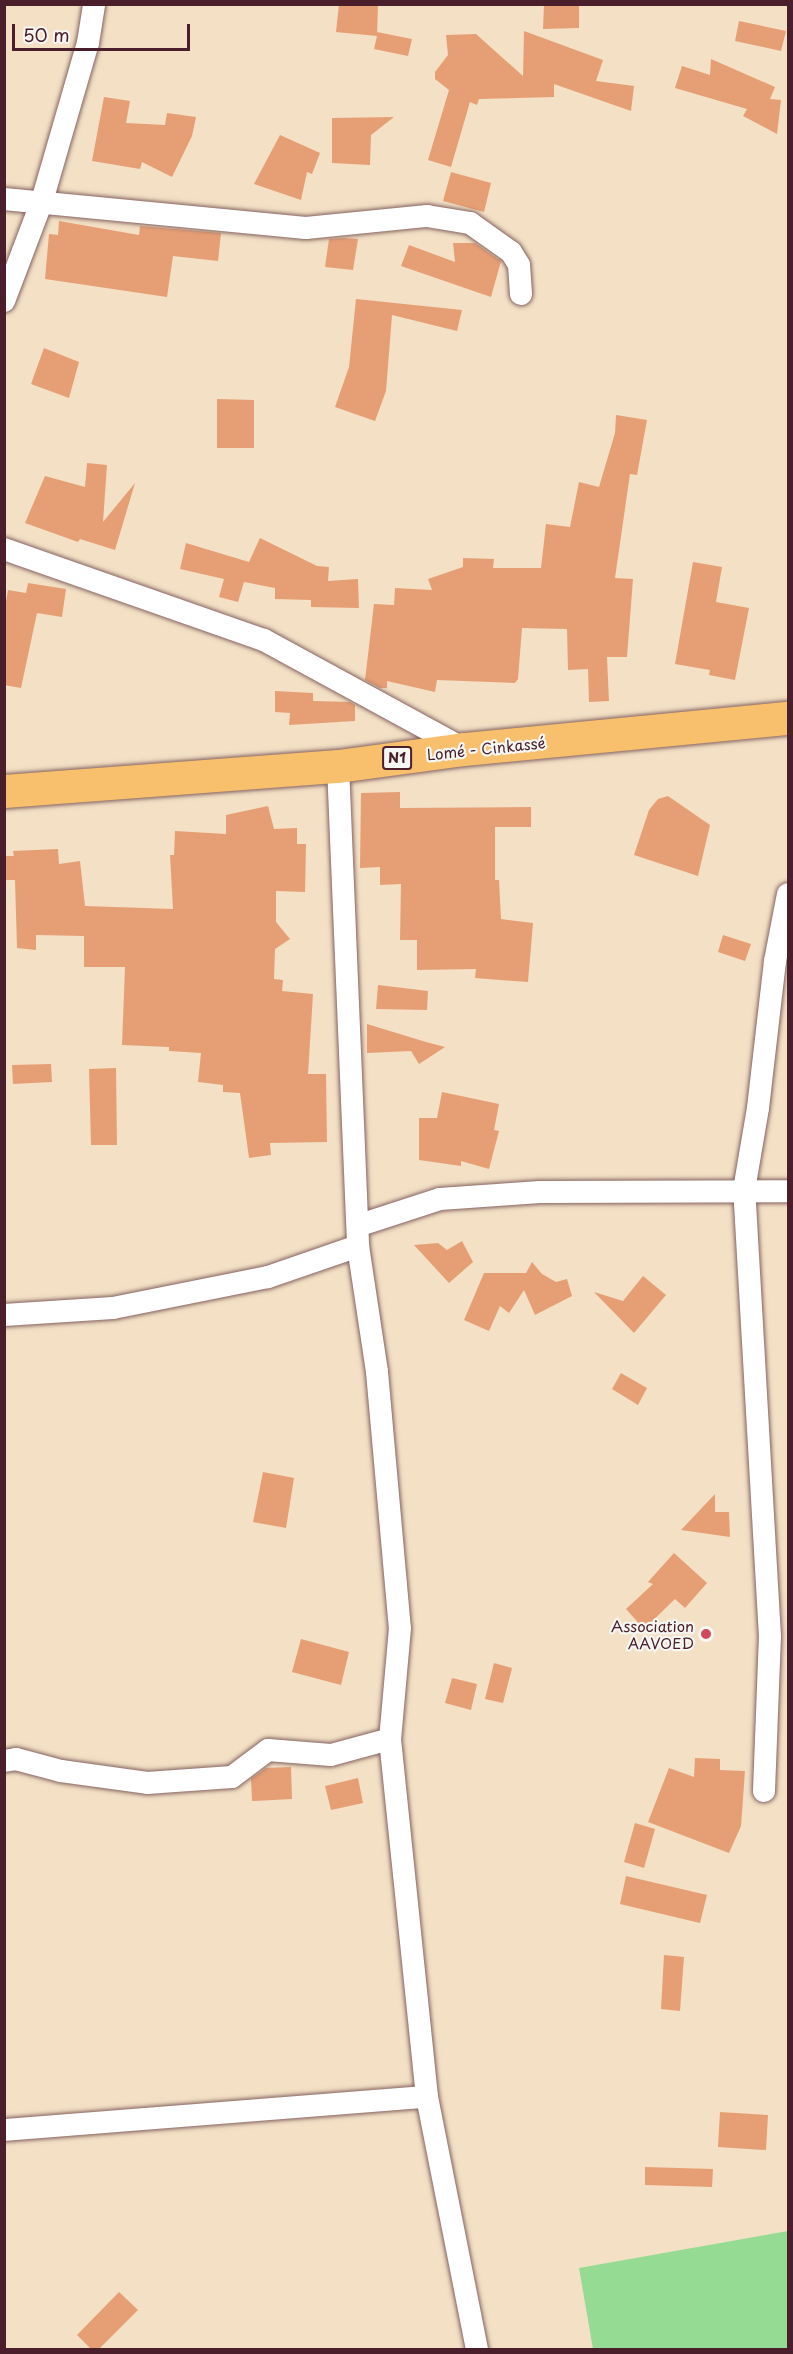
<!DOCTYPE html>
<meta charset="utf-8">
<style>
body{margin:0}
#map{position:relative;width:793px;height:2354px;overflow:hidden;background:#f3e0c5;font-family:"Playpen Sans",sans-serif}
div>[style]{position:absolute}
.green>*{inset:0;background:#96db94}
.building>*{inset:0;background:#e69f75}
.roads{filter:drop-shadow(0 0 2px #856361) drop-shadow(0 0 2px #856361)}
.street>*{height:22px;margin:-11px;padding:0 11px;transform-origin:11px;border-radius:11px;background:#fff}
.highway>*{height:33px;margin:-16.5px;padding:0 16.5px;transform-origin:16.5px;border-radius:16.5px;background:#f8bf6c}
.dots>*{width:16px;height:16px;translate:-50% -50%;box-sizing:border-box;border:3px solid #f6f6f2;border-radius:50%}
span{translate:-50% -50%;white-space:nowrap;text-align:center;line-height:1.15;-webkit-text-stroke:4.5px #f6f6f2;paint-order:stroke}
.shield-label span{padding:2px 4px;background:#f6f6f2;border:2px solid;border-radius:4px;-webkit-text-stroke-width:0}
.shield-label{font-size:14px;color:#4a1f2b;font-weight:700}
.street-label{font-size:15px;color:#4a1f2b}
.poi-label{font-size:15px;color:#4a1f2b}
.right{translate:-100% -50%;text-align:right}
.frame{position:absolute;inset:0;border:6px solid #4a1f2b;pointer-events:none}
.scale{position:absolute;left:12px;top:24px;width:178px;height:27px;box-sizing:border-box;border:3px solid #4a1f2b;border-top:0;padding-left:8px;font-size:18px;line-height:21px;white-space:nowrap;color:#4a1f2b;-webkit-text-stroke:4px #f6f6f2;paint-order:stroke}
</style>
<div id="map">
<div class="green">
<div style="clip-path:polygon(788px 2231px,788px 2349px,593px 2349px,579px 2268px)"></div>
</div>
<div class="building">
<div style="clip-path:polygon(339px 4px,378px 4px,377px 36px,377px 32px,412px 39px,408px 56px,374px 49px,377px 36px,336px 32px)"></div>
<div style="clip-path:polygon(544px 4px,579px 5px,579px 28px,543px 29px)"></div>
<div style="clip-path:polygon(739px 21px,786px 31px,781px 51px,735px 41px)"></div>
<div style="clip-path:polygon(524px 31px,603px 60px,596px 81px,634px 86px,631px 111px,554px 84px,554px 97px,479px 99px,477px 105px,470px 102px,451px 167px,428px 160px,449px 90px,435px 79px,435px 72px,448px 55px,446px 35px,476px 34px,523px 76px)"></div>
<div style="clip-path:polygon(711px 59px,775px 87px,770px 99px,781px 100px,777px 134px,743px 116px,747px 109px,675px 88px,682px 66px,710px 75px)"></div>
<div style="clip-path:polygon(104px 97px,130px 101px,126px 123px,165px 125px,167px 113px,196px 117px,192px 136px,172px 177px,142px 162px,140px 169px,92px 161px)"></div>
<div style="clip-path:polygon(394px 117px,371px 135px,370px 165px,332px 163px,332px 118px)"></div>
<div style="clip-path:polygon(280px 135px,320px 153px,312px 174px,307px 172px,301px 200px,254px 184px)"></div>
<div style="clip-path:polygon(451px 172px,491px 183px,484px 212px,443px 201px)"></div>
<div style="clip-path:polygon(59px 221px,139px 235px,140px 226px,221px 233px,218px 261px,173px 256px,167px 297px,45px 279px,49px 234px,58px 235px)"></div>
<div style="clip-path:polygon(344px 238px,358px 239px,353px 270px,325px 267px,329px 239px)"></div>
<div style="clip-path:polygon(453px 243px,475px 243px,501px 261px,491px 297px,401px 266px,409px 245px,455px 262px)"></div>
<div style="clip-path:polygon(356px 299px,462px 310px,457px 331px,392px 315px,386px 391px,375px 421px,335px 407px,349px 367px)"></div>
<div style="clip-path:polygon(44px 348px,79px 362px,69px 398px,31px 384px)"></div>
<div style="clip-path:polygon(217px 399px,254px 400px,254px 448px,217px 448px)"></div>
<div style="clip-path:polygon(616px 415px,647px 420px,637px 475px,630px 474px,615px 578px,633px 579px,627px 657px,607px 657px,609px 701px,589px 702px,588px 669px,568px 670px,567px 629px,522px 628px,518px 679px,515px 683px,437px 680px,435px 692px,387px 681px,387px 688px,380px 688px,365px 680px,374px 604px,394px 605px,395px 588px,432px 590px,428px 579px,463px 567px,463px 558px,494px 559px,493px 568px,541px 568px,546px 524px,570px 527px,579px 482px,599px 487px,615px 433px)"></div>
<div style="clip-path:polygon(87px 463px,107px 465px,103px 522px,135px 483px,115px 550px,80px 539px,78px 542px,25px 523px,45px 476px,85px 487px)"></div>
<div style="clip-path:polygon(260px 538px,317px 566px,329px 567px,328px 581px,358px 579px,359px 608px,311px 607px,311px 600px,275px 599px,275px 588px,244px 582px,238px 602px,219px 597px,224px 579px,180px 569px,186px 543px,249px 562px)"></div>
<div style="clip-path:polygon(693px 562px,722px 567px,716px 602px,749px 608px,735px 680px,709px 675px,710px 670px,675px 664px)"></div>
<div style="clip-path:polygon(28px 583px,66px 589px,62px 617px,37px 613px,21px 688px,4px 685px,4px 613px,8px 590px,26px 593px)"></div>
<div style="clip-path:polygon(275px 691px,313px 693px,313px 701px,350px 702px,355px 705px,355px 721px,289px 725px,290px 713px,275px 712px)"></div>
<div style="clip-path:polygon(400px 792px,400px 808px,531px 807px,531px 827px,495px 827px,495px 880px,499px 880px,501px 919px,533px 923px,528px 982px,475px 978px,476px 969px,417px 970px,417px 940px,400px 940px,401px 884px,380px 885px,380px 867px,360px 868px,361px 793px)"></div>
<div style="clip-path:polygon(668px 796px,710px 825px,698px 876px,634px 855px,649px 810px,658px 799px)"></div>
<div style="clip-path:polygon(268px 806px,274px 829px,297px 828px,297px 844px,306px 844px,305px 892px,276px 891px,276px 922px,290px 939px,275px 949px,274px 979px,283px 980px,282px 991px,313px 994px,308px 1074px,326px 1074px,327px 1142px,270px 1143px,271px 1155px,249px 1158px,240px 1093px,223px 1092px,223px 1085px,198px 1082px,201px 1053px,169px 1051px,169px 1047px,122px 1045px,125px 967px,84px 967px,84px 936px,36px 935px,36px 950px,17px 948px,15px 880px,4px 880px,4px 856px,14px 856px,13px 851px,58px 849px,59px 864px,80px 861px,85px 906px,173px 909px,170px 855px,174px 855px,175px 831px,226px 834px,226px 815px)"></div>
<div style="clip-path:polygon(723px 935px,751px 944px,745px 961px,718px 952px)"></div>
<div style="clip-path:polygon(378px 985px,428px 991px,427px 1010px,376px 1009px)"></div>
<div style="clip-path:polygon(367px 1024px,426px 1042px,445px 1047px,419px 1064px,411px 1051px,367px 1053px)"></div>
<div style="clip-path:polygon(51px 1064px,52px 1082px,13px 1084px,12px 1065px)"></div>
<div style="clip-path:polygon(116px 1068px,117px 1145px,91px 1145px,89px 1069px)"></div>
<div style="clip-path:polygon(442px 1092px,499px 1104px,494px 1130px,499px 1131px,489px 1169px,461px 1161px,461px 1166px,419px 1160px,419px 1118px,437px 1118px)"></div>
<div style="clip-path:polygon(462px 1241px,473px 1262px,449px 1283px,414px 1245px,438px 1243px,447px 1250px)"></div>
<div style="clip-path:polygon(532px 1262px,542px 1274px,556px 1282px,567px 1279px,572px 1296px,535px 1315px,524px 1290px,509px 1313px,500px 1306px,489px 1331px,464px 1320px,484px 1273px,526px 1273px)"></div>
<div style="clip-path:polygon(643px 1276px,666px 1295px,634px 1333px,594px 1292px,623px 1301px)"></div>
<div style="clip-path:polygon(621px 1373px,647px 1388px,638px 1405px,612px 1389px)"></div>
<div style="clip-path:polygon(263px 1472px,294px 1478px,286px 1528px,253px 1522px)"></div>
<div style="clip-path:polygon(715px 1494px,715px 1512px,729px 1512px,730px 1537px,681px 1530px)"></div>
<div style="clip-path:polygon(674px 1553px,707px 1583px,685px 1608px,675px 1599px,644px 1629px,626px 1609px,653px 1584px,648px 1582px)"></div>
<div style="clip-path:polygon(301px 1639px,349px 1652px,341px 1685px,292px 1672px)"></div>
<div style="clip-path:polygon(494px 1663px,512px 1668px,503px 1703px,485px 1699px)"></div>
<div style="clip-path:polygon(452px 1678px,477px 1684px,471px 1710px,445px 1703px)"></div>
<div style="clip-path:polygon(695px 1758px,720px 1759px,720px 1770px,745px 1771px,741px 1826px,729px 1853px,648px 1822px,669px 1768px,694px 1777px)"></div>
<div style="clip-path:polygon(291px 1767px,292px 1799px,252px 1801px,251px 1779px,266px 1768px)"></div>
<div style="clip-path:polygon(358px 1778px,363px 1803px,331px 1810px,325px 1786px)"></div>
<div style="clip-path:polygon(635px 1823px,655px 1829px,644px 1868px,624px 1862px)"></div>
<div style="clip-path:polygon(626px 1876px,707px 1895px,700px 1923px,620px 1904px)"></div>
<div style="clip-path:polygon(664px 1955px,684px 1957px,680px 2011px,661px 2009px)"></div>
<div style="clip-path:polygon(720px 2112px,768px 2115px,766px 2150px,718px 2147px)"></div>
<div style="clip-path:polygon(645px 2167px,713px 2169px,712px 2187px,645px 2185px)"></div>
<div style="clip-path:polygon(119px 2292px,138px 2310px,99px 2349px,91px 2349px,77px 2335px)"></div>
</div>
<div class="roads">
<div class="street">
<div style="left:4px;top:199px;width:303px;rotate:5.5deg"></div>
<div style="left:306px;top:228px;width:122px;rotate:-5.7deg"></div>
<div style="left:427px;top:216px;width:44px;rotate:9.2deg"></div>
<div style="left:470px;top:223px;width:50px;rotate:35.3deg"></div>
<div style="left:511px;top:252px;width:15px;rotate:58deg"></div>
<div style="left:519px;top:265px;width:29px;rotate:86deg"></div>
<div style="left:4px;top:301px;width:107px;rotate:-69.2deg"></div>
<div style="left:42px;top:201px;width:165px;rotate:-73.8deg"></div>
<div style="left:88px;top:43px;width:39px;rotate:-81deg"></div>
<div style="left:4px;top:549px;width:275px;rotate:19.3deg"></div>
<div style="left:264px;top:640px;width:228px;rotate:28.6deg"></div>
<div style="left:338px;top:766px;width:480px;rotate:87.6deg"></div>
<div style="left:358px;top:1246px;width:127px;rotate:81.4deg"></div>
<div style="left:377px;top:1372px;width:257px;rotate:84.9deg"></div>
<div style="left:400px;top:1628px;width:111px;rotate:95.1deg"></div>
<div style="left:390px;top:1739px;width:360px;rotate:84.1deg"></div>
<div style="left:427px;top:2097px;width:258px;rotate:78.8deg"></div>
<div style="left:360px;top:1225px;width:84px;rotate:-18deg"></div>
<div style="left:440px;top:1199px;width:100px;rotate:-4deg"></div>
<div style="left:540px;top:1192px;width:248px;rotate:-0.2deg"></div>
<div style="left:4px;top:1315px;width:109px;rotate:-3.7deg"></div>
<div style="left:113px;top:1308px;width:158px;rotate:-11.3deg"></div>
<div style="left:268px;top:1277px;width:95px;rotate:-19deg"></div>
<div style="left:4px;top:1761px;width:12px;rotate:-9deg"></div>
<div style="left:16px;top:1759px;width:47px;rotate:14.9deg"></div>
<div style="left:61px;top:1771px;width:87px;rotate:7.9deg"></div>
<div style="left:147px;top:1783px;width:85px;rotate:-4deg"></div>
<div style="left:232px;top:1777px;width:45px;rotate:-36.9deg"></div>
<div style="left:268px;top:1750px;width:63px;rotate:4.5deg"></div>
<div style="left:331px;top:1755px;width:61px;rotate:-15.2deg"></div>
<div style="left:764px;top:1791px;width:154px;rotate:-87.8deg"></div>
<div style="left:770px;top:1637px;width:448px;rotate:-93.3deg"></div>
<div style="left:744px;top:1190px;width:83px;rotate:-80.3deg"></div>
<div style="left:758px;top:1108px;width:148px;rotate:-83.4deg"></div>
<div style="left:775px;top:961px;width:68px;rotate:-79deg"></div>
<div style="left:4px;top:2130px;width:424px;rotate:-4.5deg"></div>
</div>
<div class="highway">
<div style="left:4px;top:791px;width:335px;rotate:-4.3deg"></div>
<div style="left:338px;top:766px;width:127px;rotate:-7.7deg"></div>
<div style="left:464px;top:749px;width:325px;rotate:-5.5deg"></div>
</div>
</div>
<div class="dots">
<div style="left:706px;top:1634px;background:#d1495b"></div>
</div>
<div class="shield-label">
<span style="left:397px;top:758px">N1</span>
</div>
<div class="street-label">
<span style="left:486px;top:748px;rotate:-6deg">Lomé - Cinkassé</span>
</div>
<div class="poi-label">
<span class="right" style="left:694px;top:1634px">Association<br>AAVOED</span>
</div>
<div class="frame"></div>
<div class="scale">50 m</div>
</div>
